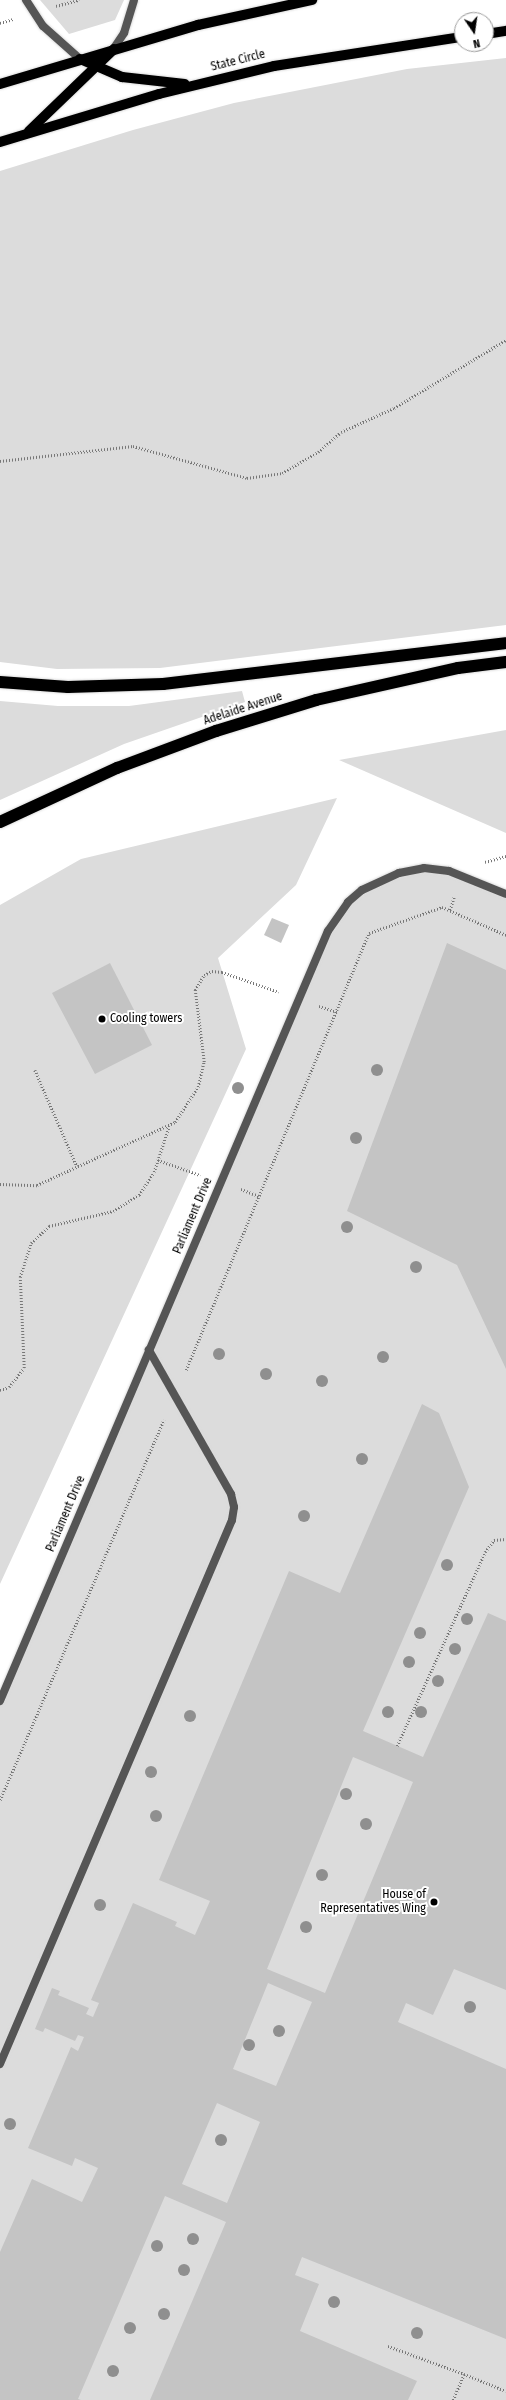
<!DOCTYPE html>
<style>
body{margin:0}
#map{position:relative;width:506px;height:2400px;overflow:hidden;background:#fff;font-family:"Fira Sans Condensed",sans-serif}
div>[style]{position:absolute}
.green>*{inset:0;background:#dcdcdc}
.building>*{inset:0;background:#c4c4c4}
.path>*{height:2.5px;margin-top:-1.25px;transform-origin:0;background:repeating-linear-gradient(90deg,#777 0 1px,transparent 0 3px)}
.roads{filter:drop-shadow(0 0 1px #dbdbdb) drop-shadow(0 0 1px #dbdbdb)}
.service>*{height:8px;margin:-4px;padding:0 4px;transform-origin:4px;border-radius:4px;background:#555}
.minor>*{height:8px;margin:-4px;padding:0 4px;transform-origin:4px;border-radius:4px;background:#555}
.primary>*{height:10px;margin:-5px;padding:0 5px;transform-origin:5px;border-radius:5px;background:#000}
.motorway>*{height:12px;margin:-6px;padding:0 6px;transform-origin:6px;border-radius:6px;background:#000}
.trees>*{width:12px;height:12px;margin:-6px;border-radius:50%;background:#8f8f8f}
.dots>*{width:11px;height:11px;translate:-50% -50%;box-sizing:border-box;border:2px solid #fff;border-radius:50%}
span{translate:-50% -50%;white-space:nowrap;text-align:center;line-height:1.15;-webkit-text-stroke:4px #fff;paint-order:stroke}
.street-label{font-size:12px;color:#000}
.poi-label{font-size:12px;color:#000}
.left{translate:0 -50%;text-align:left}
.right{translate:-100% -50%;text-align:right}
.north{position:absolute;left:454px;top:12px;width:40px;height:40px;box-sizing:border-box;background:#fff;border:1px solid #999;border-radius:50%;rotate:167deg;font-size:11px;font-weight:700;line-height:16px;text-align:center;color:#000}
.north::after{content:'';display:block;margin:auto;width:14px;height:18px;background:#000;clip-path:polygon(50% 0,100% 100%,50% 72%,0 100%)}
</style>
<div id="map">
<div class="green">
<div style="clip-path:polygon(40px 0,124px 0,115px 20px,69px 34px)"></div>
<div style="clip-path:polygon(506px 58px,506px 625px,160px 668px,57px 669px,0 662px,0 171px,133px 130px,234px 103px,407px 69px)"></div>
<div style="clip-path:polygon(242px 691px,245px 702px,124px 744px,0 800px,0 701px,58px 706px,129px 706px)"></div>
<div style="clip-path:polygon(506px 730px,506px 833px,339px 760px)"></div>
<div style="clip-path:polygon(337px 798px,296px 885px,218px 958px,246px 1049px,0 1584px,0 905px,81px 859px)"></div>
<div style="clip-path:polygon(437px 869px,506px 896px,506px 2400px,0 2400px,0 1701px,328px 931px,348px 902px,385px 877px)"></div>
</div>
<div class="building">
<div style="clip-path:polygon(272px 918px,289px 925px,281px 943px,264px 935px)"></div>
<div style="clip-path:polygon(447px 943px,506px 970px,506px 1369px,457px 1265px,347px 1211px)"></div>
<div style="clip-path:polygon(110px 963px,152px 1045px,95px 1074px,52px 993px)"></div>
<div style="clip-path:polygon(evenodd,422px 1404px,439px 1413px,469px 1487px,363px 1731px,423px 1757px,488px 1613px,506px 1621px,506px 1990px,454px 1969px,433px 2015px,406px 2003px,398px 2022px,506px 2069px,506px 2339px,302px 2257px,295px 2275px,319px 2284px,300px 2331px,417px 2381px,408px 2400px,150px 2400px,226px 2222px,165px 2196px,78px 2399px,81px 2400px,0 2400px,0 2252px,32px 2179px,82px 2202px,98px 2168px,75px 2158px,72px 2166px,28px 2148px,71px 2047px,78px 2051px,84px 2037px,78px 2035px,75px 2041px,45px 2028px,43px 2032px,35px 2029px,52px 1988px,60px 1991px,58px 1995px,89px 2008px,86px 2014px,93px 2017px,99px 2003px,91px 2000px,133px 1903px,177px 1922px,175px 1926px,195px 1935px,210px 1901px,159px 1880px,289px 1571px,340px 1593px,422px 1404px,353px 1757px,413px 1782px,325px 1993px,267px 1969px,353px 1757px,422px 1404px,268px 1983px,312px 2002px,276px 2086px,233px 2069px,268px 1983px,422px 1404px,217px 2103px,260px 2122px,227px 2203px,182px 2184px,217px 2103px)"></div>
</div>
<div class="path">
<div style="left:56px;top:6px;width:24px;rotate:-15deg"></div>
<div style="left:0;top:23px;width:14px;rotate:-17deg"></div>
<div style="left:0;top:461px;width:134px;rotate:-6.4deg"></div>
<div style="left:133px;top:446px;width:118px;rotate:15.7deg"></div>
<div style="left:247px;top:478px;width:35px;rotate:-8deg"></div>
<div style="left:282px;top:473px;width:42px;rotate:-30.3deg"></div>
<div style="left:318px;top:452px;width:30px;rotate:-41deg"></div>
<div style="left:341px;top:432px;width:58px;rotate:-24.4deg"></div>
<div style="left:394px;top:408px;width:131px;rotate:-31.3deg"></div>
<div style="left:485px;top:862px;width:22px;rotate:-16deg"></div>
<div style="left:450px;top:910px;width:14px;rotate:-73deg"></div>
<div style="left:319px;top:1006px;width:19px;rotate:18deg"></div>
<div style="left:35px;top:1070px;width:105px;rotate:66.4deg"></div>
<div style="left:158px;top:1160px;width:45px;rotate:19.7deg"></div>
<div style="left:0;top:1184px;width:37px;rotate:2deg"></div>
<div style="left:37px;top:1185px;width:152px;rotate:-24.5deg"></div>
<div style="left:175px;top:1122px;width:42px;rotate:-56.7deg"></div>
<div style="left:198px;top:1087px;width:26px;rotate:-77deg"></div>
<div style="left:204px;top:1062px;width:73px;rotate:-97.1deg"></div>
<div style="left:195px;top:990px;width:17px;rotate:-59deg"></div>
<div style="left:204px;top:975px;width:9px;rotate:-27deg"></div>
<div style="left:212px;top:971px;width:10px;rotate:6deg"></div>
<div style="left:222px;top:972px;width:60px;rotate:19.3deg"></div>
<div style="left:241px;top:1189px;width:19px;rotate:21deg"></div>
<div style="left:186px;top:1370px;width:474px;rotate:-67.3deg"></div>
<div style="left:369px;top:933px;width:77px;rotate:-19.6deg"></div>
<div style="left:442px;top:907px;width:70px;rotate:23.6deg"></div>
<div style="left:0;top:1390px;width:9px;rotate:-18deg"></div>
<div style="left:9px;top:1387px;width:24px;rotate:-52deg"></div>
<div style="left:24px;top:1368px;width:91px;rotate:-92.5deg"></div>
<div style="left:20px;top:1277px;width:36px;rotate:-72deg"></div>
<div style="left:31px;top:1243px;width:25px;rotate:-43deg"></div>
<div style="left:49px;top:1226px;width:66px;rotate:-13.2deg"></div>
<div style="left:113px;top:1211px;width:31px;rotate:-32deg"></div>
<div style="left:139px;top:1195px;width:27px;rotate:-57deg"></div>
<div style="left:154px;top:1172px;width:48px;rotate:-71.9deg"></div>
<div style="left:397px;top:1746px;width:213px;rotate:-65.6deg"></div>
<div style="left:485px;top:1552px;width:15px;rotate:-53deg"></div>
<div style="left:494px;top:1540px;width:12px;rotate:-5deg"></div>
<div style="left:0;top:1800px;width:414px;rotate:-66.7deg"></div>
<div style="left:388px;top:2346px;width:81px;rotate:20.2deg"></div>
<div style="left:453px;top:2400px;width:28px;rotate:-67deg"></div>
<div style="left:464px;top:2374px;width:45px;rotate:22deg"></div>
</div>
<div class="roads">
<div class="service">
<div style="left:0;top:2064px;width:591px;rotate:-66.9deg"></div>
<div style="left:232px;top:1520px;width:13px;rotate:-81deg"></div>
<div style="left:234px;top:1507px;width:13px;rotate:-103deg"></div>
<div style="left:231px;top:1494px;width:166px;rotate:-119.7deg"></div>
</div>
<div class="minor">
<div style="left:26px;top:0;width:31px;rotate:57deg"></div>
<div style="left:43px;top:26px;width:50px;rotate:41.7deg"></div>
<div style="left:114px;top:48px;width:18px;rotate:-56deg"></div>
<div style="left:124px;top:33px;width:34px;rotate:-73deg"></div>
<div style="left:0;top:1701px;width:837px;rotate:-66.93deg"></div>
<div style="left:328px;top:931px;width:35px;rotate:-55deg"></div>
<div style="left:348px;top:902px;width:18px;rotate:-41deg"></div>
<div style="left:362px;top:890px;width:41px;rotate:-24.7deg"></div>
<div style="left:399px;top:873px;width:25px;rotate:-11deg"></div>
<div style="left:424px;top:868px;width:25px;rotate:7deg"></div>
<div style="left:449px;top:871px;width:61px;rotate:22deg"></div>
</div>
<div class="primary">
<div style="left:486px;top:34px;width:20px;rotate:-9deg"></div>
<div style="left:80px;top:59px;width:46px;rotate:23.2deg"></div>
<div style="left:122px;top:77px;width:63px;rotate:6.3deg"></div>
<div style="left:0;top:84px;width:207px;rotate:-16.6deg"></div>
<div style="left:198px;top:25px;width:117px;rotate:-12.4deg"></div>
<div style="left:29px;top:131px;width:118px;rotate:-44deg"></div>
<div style="left:0;top:142px;width:166px;rotate:-16.8deg"></div>
<div style="left:159px;top:94px;width:118px;rotate:-13.7deg"></div>
<div style="left:274px;top:66px;width:190px;rotate:-8.8deg"></div>
</div>
<div class="motorway">
<div style="left:0;top:682px;width:68px;rotate:4.2deg"></div>
<div style="left:68px;top:687px;width:95px;rotate:-1.8deg"></div>
<div style="left:163px;top:684px;width:345px;rotate:-6.8deg"></div>
<div style="left:0;top:822px;width:129px;rotate:-24.8deg"></div>
<div style="left:117px;top:768px;width:106px;rotate:-20.5deg"></div>
<div style="left:216px;top:731px;width:105px;rotate:-17.2deg"></div>
<div style="left:316px;top:700px;width:146px;rotate:-12.7deg"></div>
<div style="left:458px;top:668px;width:48px;rotate:-7.1deg"></div>
</div>
</div>
<div class="trees">
<div style="left:377px;top:1070px"></div>
<div style="left:238px;top:1088px"></div>
<div style="left:356px;top:1138px"></div>
<div style="left:347px;top:1227px"></div>
<div style="left:416px;top:1267px"></div>
<div style="left:219px;top:1354px"></div>
<div style="left:383px;top:1357px"></div>
<div style="left:266px;top:1374px"></div>
<div style="left:322px;top:1381px"></div>
<div style="left:362px;top:1459px"></div>
<div style="left:304px;top:1516px"></div>
<div style="left:447px;top:1565px"></div>
<div style="left:467px;top:1619px"></div>
<div style="left:420px;top:1633px"></div>
<div style="left:455px;top:1649px"></div>
<div style="left:409px;top:1662px"></div>
<div style="left:438px;top:1681px"></div>
<div style="left:388px;top:1712px"></div>
<div style="left:421px;top:1712px"></div>
<div style="left:190px;top:1716px"></div>
<div style="left:151px;top:1772px"></div>
<div style="left:346px;top:1794px"></div>
<div style="left:156px;top:1816px"></div>
<div style="left:366px;top:1824px"></div>
<div style="left:322px;top:1875px"></div>
<div style="left:100px;top:1905px"></div>
<div style="left:306px;top:1927px"></div>
<div style="left:470px;top:2007px"></div>
<div style="left:279px;top:2031px"></div>
<div style="left:249px;top:2045px"></div>
<div style="left:10px;top:2124px"></div>
<div style="left:221px;top:2140px"></div>
<div style="left:193px;top:2239px"></div>
<div style="left:157px;top:2246px"></div>
<div style="left:184px;top:2270px"></div>
<div style="left:334px;top:2302px"></div>
<div style="left:164px;top:2314px"></div>
<div style="left:130px;top:2328px"></div>
<div style="left:417px;top:2333px"></div>
<div style="left:113px;top:2371px"></div>
</div>
<div class="dots">
<div style="left:102px;top:1019px;background:#000"></div>
<div style="left:434px;top:1902px;background:#000"></div>
</div>
<div class="street-label">
<span style="left:238px;top:61px;rotate:-14deg">State Circle</span>
<span style="left:243px;top:709px;rotate:-18deg">Adelaide Avenue</span>
<span style="left:193px;top:1216px;rotate:-67deg">Parliament Drive</span>
<span style="left:66px;top:1514px;rotate:-67deg">Parliament Drive</span>
</div>
<div class="poi-label">
<span class="left" style="left:110px;top:1019px">Cooling towers</span>
<span class="right" style="left:426px;top:1902px">House of<br>Representatives Wing</span>
</div>
<div class="north">N</div>
</div>
